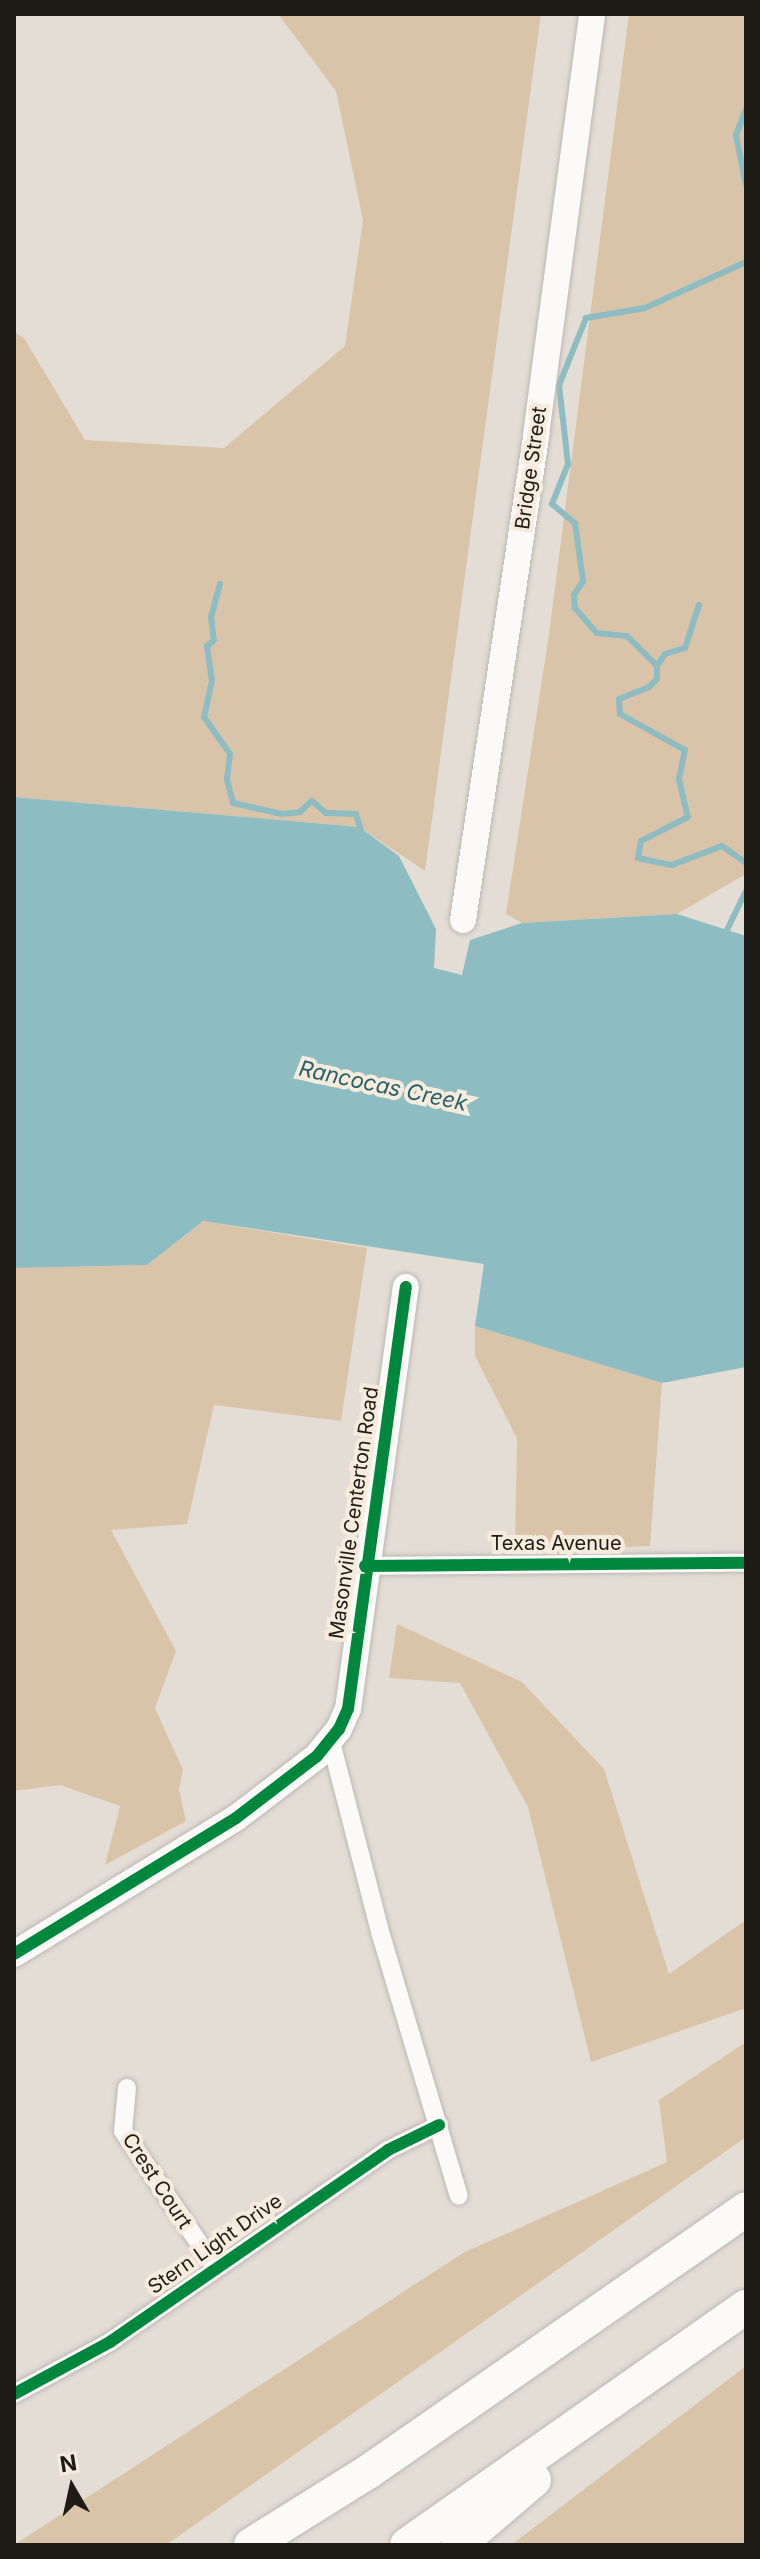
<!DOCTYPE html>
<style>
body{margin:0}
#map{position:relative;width:760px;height:2559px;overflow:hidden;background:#e4ddd6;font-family:Inter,sans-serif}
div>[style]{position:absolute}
.green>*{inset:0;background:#dac4a9}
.water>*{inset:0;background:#8dbcc2}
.stream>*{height:6px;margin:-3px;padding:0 3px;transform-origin:3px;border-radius:3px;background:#8dbcc2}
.roads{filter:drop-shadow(0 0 2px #bcb7b2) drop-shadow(0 0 2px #bcb7b2)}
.street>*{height:18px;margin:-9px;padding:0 9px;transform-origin:9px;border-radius:9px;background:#fbfaf9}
.secondary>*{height:26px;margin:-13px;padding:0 13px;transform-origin:13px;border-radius:13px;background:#fbfaf9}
.highway>*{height:34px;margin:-17px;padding:0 17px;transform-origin:17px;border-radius:17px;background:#fbfaf9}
.cycleway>*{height:12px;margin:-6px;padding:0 6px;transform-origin:6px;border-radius:6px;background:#00873e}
span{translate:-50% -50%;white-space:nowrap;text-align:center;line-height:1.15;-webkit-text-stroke:8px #f7ebdd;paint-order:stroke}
.street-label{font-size:20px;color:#1f1b16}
.water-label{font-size:22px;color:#27616a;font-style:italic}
.frame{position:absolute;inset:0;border:16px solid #1f1b16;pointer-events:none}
.north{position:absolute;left:32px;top:2447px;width:80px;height:80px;-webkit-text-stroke:6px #f7ebdd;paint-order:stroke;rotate:351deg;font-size:22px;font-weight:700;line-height:32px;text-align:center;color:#1f1b16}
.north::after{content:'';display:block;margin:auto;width:28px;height:36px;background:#1f1b16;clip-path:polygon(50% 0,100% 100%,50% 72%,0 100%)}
</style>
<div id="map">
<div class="green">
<div style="clip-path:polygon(278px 14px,541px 14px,425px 871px,359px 827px,14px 797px,14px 332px,24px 338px,85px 440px,224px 448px,345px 346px,363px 220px,336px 91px)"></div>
<div style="clip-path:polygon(629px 14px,746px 14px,746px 874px,677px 914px,522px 923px,506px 914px,549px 634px)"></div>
<div style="clip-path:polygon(203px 1221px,367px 1248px,341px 1421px,214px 1405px,187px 1524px,111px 1530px,176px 1651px,155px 1708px,183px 1770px,179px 1790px,186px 1821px,105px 1865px,120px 1806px,60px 1785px,14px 1791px,14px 1268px,147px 1265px)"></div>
<div style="clip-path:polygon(475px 1326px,662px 1383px,650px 1546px,515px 1551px,517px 1438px,475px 1356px)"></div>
<div style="clip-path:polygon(397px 1624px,522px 1682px,604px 1769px,669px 1974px,746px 1920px,746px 2008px,591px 2062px,528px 1807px,460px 1683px,389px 1678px)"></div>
<div style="clip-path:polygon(746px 2042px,746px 2137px,166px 2545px,14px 2545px,463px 2253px,667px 2162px,659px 2100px)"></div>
<div style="clip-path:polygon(746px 2366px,746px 2545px,511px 2545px)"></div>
</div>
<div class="water">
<div style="clip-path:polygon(14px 797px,359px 827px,399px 856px,436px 929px,434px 968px,462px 975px,470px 940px,522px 923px,677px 914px,746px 936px,746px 1367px,662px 1383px,475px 1326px,484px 1264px,203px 1221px,147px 1265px,14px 1268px)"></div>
</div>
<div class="stream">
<div style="left:746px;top:109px;width:28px;rotate:111deg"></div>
<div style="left:736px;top:135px;width:51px;rotate:78.7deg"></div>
<div style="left:746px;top:262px;width:111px;rotate:155.5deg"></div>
<div style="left:645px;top:308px;width:60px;rotate:170.4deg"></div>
<div style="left:586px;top:318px;width:72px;rotate:111.9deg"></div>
<div style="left:559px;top:385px;width:80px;rotate:83.5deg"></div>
<div style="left:568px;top:464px;width:43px;rotate:111.8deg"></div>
<div style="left:552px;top:504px;width:30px;rotate:40deg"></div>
<div style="left:575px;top:523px;width:59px;rotate:82.1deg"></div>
<div style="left:583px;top:581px;width:17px;rotate:123deg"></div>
<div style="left:574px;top:595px;width:13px;rotate:86deg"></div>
<div style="left:575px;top:608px;width:33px;rotate:49deg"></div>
<div style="left:597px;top:633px;width:30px;rotate:6deg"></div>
<div style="left:627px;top:636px;width:42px;rotate:45deg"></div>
<div style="left:657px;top:666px;width:13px;rotate:90deg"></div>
<div style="left:657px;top:679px;width:11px;rotate:135deg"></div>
<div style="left:649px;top:687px;width:32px;rotate:158deg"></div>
<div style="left:619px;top:699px;width:15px;rotate:86deg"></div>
<div style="left:620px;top:714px;width:74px;rotate:29deg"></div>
<div style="left:685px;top:750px;width:30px;rotate:102deg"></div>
<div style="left:679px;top:779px;width:39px;rotate:77deg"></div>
<div style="left:688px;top:817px;width:53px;rotate:152.9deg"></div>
<div style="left:641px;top:841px;width:17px;rotate:100deg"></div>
<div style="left:638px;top:858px;width:35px;rotate:12deg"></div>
<div style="left:672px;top:865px;width:53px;rotate:-20.8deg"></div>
<div style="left:722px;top:846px;width:29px;rotate:35deg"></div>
<div style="left:220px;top:584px;width:34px;rotate:105deg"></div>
<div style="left:211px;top:617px;width:23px;rotate:83deg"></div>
<div style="left:214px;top:640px;width:9px;rotate:139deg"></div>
<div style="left:207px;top:646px;width:34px;rotate:82deg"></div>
<div style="left:212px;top:680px;width:38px;rotate:102deg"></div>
<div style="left:204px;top:717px;width:45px;rotate:54.9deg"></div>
<div style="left:230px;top:754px;width:26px;rotate:97deg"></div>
<div style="left:227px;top:780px;width:24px;rotate:75deg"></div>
<div style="left:233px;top:803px;width:50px;rotate:12.7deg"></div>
<div style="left:282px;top:814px;width:18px;rotate:-6deg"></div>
<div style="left:300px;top:812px;width:16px;rotate:-43deg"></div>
<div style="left:312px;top:801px;width:18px;rotate:41deg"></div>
<div style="left:326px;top:813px;width:30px;rotate:2deg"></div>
<div style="left:356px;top:814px;width:21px;rotate:73deg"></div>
<div style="left:657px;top:666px;width:14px;rotate:-56deg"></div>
<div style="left:665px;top:654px;width:21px;rotate:-17deg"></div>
<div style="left:685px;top:648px;width:45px;rotate:-72deg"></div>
<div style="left:725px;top:934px;width:48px;rotate:-64deg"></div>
</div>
<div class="roads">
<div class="street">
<div style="left:365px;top:1566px;width:381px;rotate:-0.5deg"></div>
<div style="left:331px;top:1742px;width:199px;rotate:75.5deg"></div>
<div style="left:381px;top:1935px;width:272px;rotate:73.4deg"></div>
<div style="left:127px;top:2088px;width:43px;rotate:95.3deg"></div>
<div style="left:123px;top:2131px;width:164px;rotate:55.9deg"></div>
<div style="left:14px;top:2394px;width:109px;rotate:-28.4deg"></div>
<div style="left:110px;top:2342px;width:338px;rotate:-34.6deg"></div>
<div style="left:388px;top:2150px;width:57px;rotate:-26.1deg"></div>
</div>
<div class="secondary">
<div style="left:463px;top:920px;width:490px;rotate:-81.4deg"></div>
<div style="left:536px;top:435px;width:425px;rotate:-82.4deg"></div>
<div style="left:14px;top:1954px;width:260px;rotate:-31.5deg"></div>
<div style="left:236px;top:1818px;width:102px;rotate:-37.4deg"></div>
<div style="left:317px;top:1756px;width:35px;rotate:-51deg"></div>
<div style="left:339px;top:1729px;width:22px;rotate:-66deg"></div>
<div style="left:348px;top:1709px;width:426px;rotate:-82.2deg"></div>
</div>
<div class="highway">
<div style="left:251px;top:2545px;width:138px;rotate:-32deg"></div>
<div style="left:368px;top:2472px;width:460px;rotate:-34.8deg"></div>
<div style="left:407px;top:2545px;width:414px;rotate:-35.1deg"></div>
<div style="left:458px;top:2545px;width:100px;rotate:-40.5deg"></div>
</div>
</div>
<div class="cycleway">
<div style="left:365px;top:1566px;width:381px;rotate:-0.5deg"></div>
<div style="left:14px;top:1954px;width:260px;rotate:-31.5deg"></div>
<div style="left:236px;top:1818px;width:102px;rotate:-37.4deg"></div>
<div style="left:317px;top:1756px;width:35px;rotate:-51deg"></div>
<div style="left:339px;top:1729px;width:22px;rotate:-66deg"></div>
<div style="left:348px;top:1709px;width:426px;rotate:-82.2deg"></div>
<div style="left:14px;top:2394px;width:109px;rotate:-28.4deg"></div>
<div style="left:110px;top:2342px;width:338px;rotate:-34.6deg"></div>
<div style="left:388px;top:2150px;width:57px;rotate:-26.1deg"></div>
</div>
<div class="street-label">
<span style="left:531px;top:468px;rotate:-82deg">Bridge Street</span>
<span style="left:354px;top:1513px;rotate:-82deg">Masonville Centerton Road</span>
<span style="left:556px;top:1543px">Texas Avenue</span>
<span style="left:157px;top:2181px;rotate:57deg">Crest Court</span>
<span style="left:215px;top:2244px;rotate:-35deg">Stern Light Drive</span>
</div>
<div class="water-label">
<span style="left:383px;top:1086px;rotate:12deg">Rancocas Creek</span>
</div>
<div class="frame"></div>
<div class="north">N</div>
</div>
